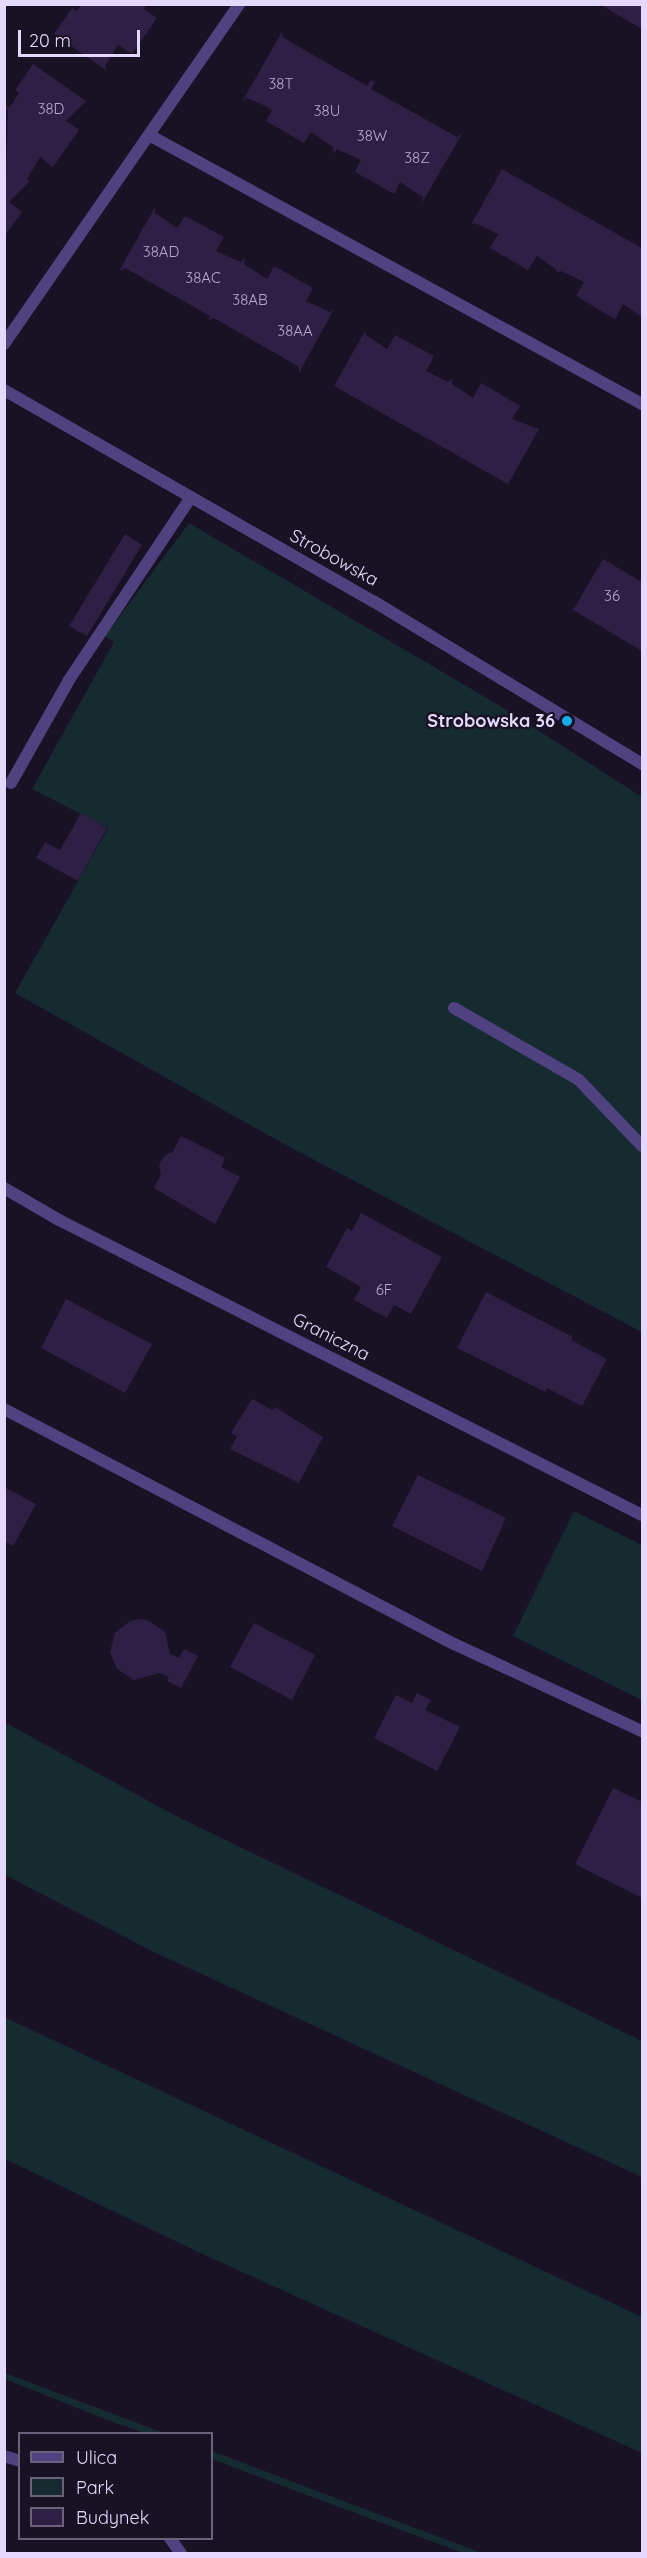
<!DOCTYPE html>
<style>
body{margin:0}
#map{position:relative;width:647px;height:2558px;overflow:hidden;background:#191225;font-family:Quicksand,sans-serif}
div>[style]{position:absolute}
.green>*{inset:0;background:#152b2f}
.building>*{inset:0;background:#2e1f45}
.lane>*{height:12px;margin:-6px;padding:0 6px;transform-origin:6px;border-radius:6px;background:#504180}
.street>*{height:12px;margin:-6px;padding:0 6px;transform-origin:6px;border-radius:6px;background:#504180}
.dots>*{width:16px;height:16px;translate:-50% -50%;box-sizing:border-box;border:3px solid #191225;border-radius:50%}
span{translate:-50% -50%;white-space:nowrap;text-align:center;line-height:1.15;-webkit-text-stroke:4.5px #191225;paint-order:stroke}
.number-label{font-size:15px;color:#b6aace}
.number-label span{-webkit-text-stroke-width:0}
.street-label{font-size:18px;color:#e4d9fc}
.poi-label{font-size:18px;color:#e4d9fc;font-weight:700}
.right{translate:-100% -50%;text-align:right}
.frame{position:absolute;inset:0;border:6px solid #e4d9fc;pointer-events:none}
.legend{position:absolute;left:18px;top:2432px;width:195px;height:108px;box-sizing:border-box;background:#191225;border:2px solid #6a627b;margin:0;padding:8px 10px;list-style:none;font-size:18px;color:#e4d9fc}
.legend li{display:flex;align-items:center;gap:12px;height:30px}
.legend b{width:30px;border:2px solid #6a627b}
.scale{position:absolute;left:18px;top:30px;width:122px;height:27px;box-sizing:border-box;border:3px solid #e4d9fc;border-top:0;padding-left:8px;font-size:18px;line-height:21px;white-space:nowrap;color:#e4d9fc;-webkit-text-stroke:4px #191225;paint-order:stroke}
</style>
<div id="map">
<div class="green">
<div style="clip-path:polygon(189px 523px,502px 707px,642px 797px,642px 1332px,286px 1145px,15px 993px,108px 828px,32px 789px,114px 642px,105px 636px)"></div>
<div style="clip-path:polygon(574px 1511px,642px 1545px,642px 1700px,513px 1636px)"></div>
<div style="clip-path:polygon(4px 1722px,176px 1816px,642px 2041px,642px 2177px,154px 1952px,5px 1875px)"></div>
<div style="clip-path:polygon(4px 2017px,642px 2317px,642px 2453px,198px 2252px,5px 2159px)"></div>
<div style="clip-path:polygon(5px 2373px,164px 2433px,144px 2433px,97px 2416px,5px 2379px)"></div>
<div style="clip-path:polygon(212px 2451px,325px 2494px,482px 2553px,463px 2553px,304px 2494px,212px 2459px)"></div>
</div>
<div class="building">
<div style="clip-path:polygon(82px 4px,147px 4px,144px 9px,157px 18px,132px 54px,118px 45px,105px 66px,107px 71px,54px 34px,72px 8px,77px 11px)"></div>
<div style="clip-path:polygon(599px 4px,642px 4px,642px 29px)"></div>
<div style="clip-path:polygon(283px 30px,282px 37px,367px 86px,371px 80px,375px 82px,371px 89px,457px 137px,463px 132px,422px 203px,423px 197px,400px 182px,394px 194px,355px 172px,361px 160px,337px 149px,334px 154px,333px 147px,311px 132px,304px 143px,266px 121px,272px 110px,263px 105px,247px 98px,242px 102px)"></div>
<div style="clip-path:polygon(33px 64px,86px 101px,66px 121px,79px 130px,53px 167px,40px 157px,27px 179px,30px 181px,9px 202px,22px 212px,4px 237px,8px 110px,4px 106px,10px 107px,19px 93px,15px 90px)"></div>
<div style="clip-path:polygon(502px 169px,642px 248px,642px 317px,623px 304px,615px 319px,576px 296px,584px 282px,561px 271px,556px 273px,557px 270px,537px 256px,528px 270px,490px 248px,498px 234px,475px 223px,471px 225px)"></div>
<div style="clip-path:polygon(155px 207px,155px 213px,177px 228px,185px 216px,224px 237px,216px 251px,241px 262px,245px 258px,244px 264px,267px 279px,274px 266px,313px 288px,306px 301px,330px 312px,334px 309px,299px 373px,299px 367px,256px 342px,214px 318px,208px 321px,210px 316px,125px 268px,119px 271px)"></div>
<div style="clip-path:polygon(365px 331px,366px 335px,387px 349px,395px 335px,434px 356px,426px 371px,448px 382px,452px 379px,452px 384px,473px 398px,481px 383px,520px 406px,512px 419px,539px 429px,508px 484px,334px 386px)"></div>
<div style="clip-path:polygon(125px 534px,142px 545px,87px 636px,69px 626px)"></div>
<div style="clip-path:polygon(603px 559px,642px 582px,642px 651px,573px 610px)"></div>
<div style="clip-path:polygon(81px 813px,107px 828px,78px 881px,36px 858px,45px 842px,60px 850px)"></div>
<div style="clip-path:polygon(181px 1136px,225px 1158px,221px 1167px,240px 1177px,215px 1224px,154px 1188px,161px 1174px,159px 1165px,165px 1155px,173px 1152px)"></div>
<div style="clip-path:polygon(361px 1213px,442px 1257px,411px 1314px,394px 1305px,387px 1318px,354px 1300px,361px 1287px,326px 1267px,347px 1228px,352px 1231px)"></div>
<div style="clip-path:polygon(486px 1292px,573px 1337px,571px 1340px,607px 1359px,582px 1406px,547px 1388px,545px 1392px,457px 1348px)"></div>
<div style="clip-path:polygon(66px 1299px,152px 1344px,125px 1393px,41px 1348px)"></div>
<div style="clip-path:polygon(252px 1399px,272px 1410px,275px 1407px,323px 1437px,299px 1483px,230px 1449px,237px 1436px,231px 1433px)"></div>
<div style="clip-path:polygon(418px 1475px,506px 1518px,482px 1571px,392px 1526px)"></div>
<div style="clip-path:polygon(4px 1487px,36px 1504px,13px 1546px,4px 1541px)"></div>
<div style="clip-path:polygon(140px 1619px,149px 1621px,165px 1632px,170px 1654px,179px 1658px,184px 1649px,198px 1656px,181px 1688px,167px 1681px,169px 1677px,160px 1673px,134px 1680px,117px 1669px,110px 1652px,115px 1633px,130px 1621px)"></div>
<div style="clip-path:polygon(254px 1623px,315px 1655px,292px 1700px,230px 1667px)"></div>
<div style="clip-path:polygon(417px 1693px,431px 1700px,425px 1710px,460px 1727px,437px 1771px,374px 1738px,396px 1695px,412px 1703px)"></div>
<div style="clip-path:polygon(613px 1788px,642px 1802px,642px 1898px,575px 1864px)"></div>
</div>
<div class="lane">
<div style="left:149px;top:135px;width:562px;rotate:28.62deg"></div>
<div style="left:4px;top:344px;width:413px;rotate:-55.3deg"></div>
<div style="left:11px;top:783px;width:118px;rotate:-60.6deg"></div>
<div style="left:69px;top:680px;width:220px;rotate:-56.3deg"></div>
</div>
<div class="street">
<div style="left:4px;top:390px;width:425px;rotate:29.8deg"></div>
<div style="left:373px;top:601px;width:315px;rotate:31.2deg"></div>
<div style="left:454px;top:1008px;width:144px;rotate:29.9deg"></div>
<div style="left:579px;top:1080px;width:91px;rotate:46.3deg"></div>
<div style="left:4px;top:1188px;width:64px;rotate:30.2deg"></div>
<div style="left:59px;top:1220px;width:653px;rotate:26.84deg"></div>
<div style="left:4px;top:1409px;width:505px;rotate:27.58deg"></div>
<div style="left:452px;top:1643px;width:209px;rotate:24.9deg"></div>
<div style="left:4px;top:2456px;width:17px;rotate:17deg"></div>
<div style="left:170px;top:2538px;width:19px;rotate:55deg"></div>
</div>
<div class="dots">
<div style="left:567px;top:721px;background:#17acea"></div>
</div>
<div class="number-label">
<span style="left:281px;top:84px">38T</span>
<span style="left:51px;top:109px">38D</span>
<span style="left:327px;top:111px">38U</span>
<span style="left:372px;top:136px">38W</span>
<span style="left:417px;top:158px">38Z</span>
<span style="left:161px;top:252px">38AD</span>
<span style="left:203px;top:278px">38AC</span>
<span style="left:250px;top:300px">38AB</span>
<span style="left:295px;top:331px">38AA</span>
<span style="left:612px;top:596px">36</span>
<span style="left:384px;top:1290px">6F</span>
</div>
<div class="street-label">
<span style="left:334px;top:558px;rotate:29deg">Strobowska</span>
<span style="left:331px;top:1337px;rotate:27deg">Graniczna</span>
</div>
<div class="poi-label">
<span class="right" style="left:555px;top:721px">Strobowska 36</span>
</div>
<div class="frame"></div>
<ul class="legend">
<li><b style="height:8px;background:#504180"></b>Ulica</li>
<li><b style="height:16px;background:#152b2f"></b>Park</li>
<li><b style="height:16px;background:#2e1f45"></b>Budynek</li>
</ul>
<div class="scale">20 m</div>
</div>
